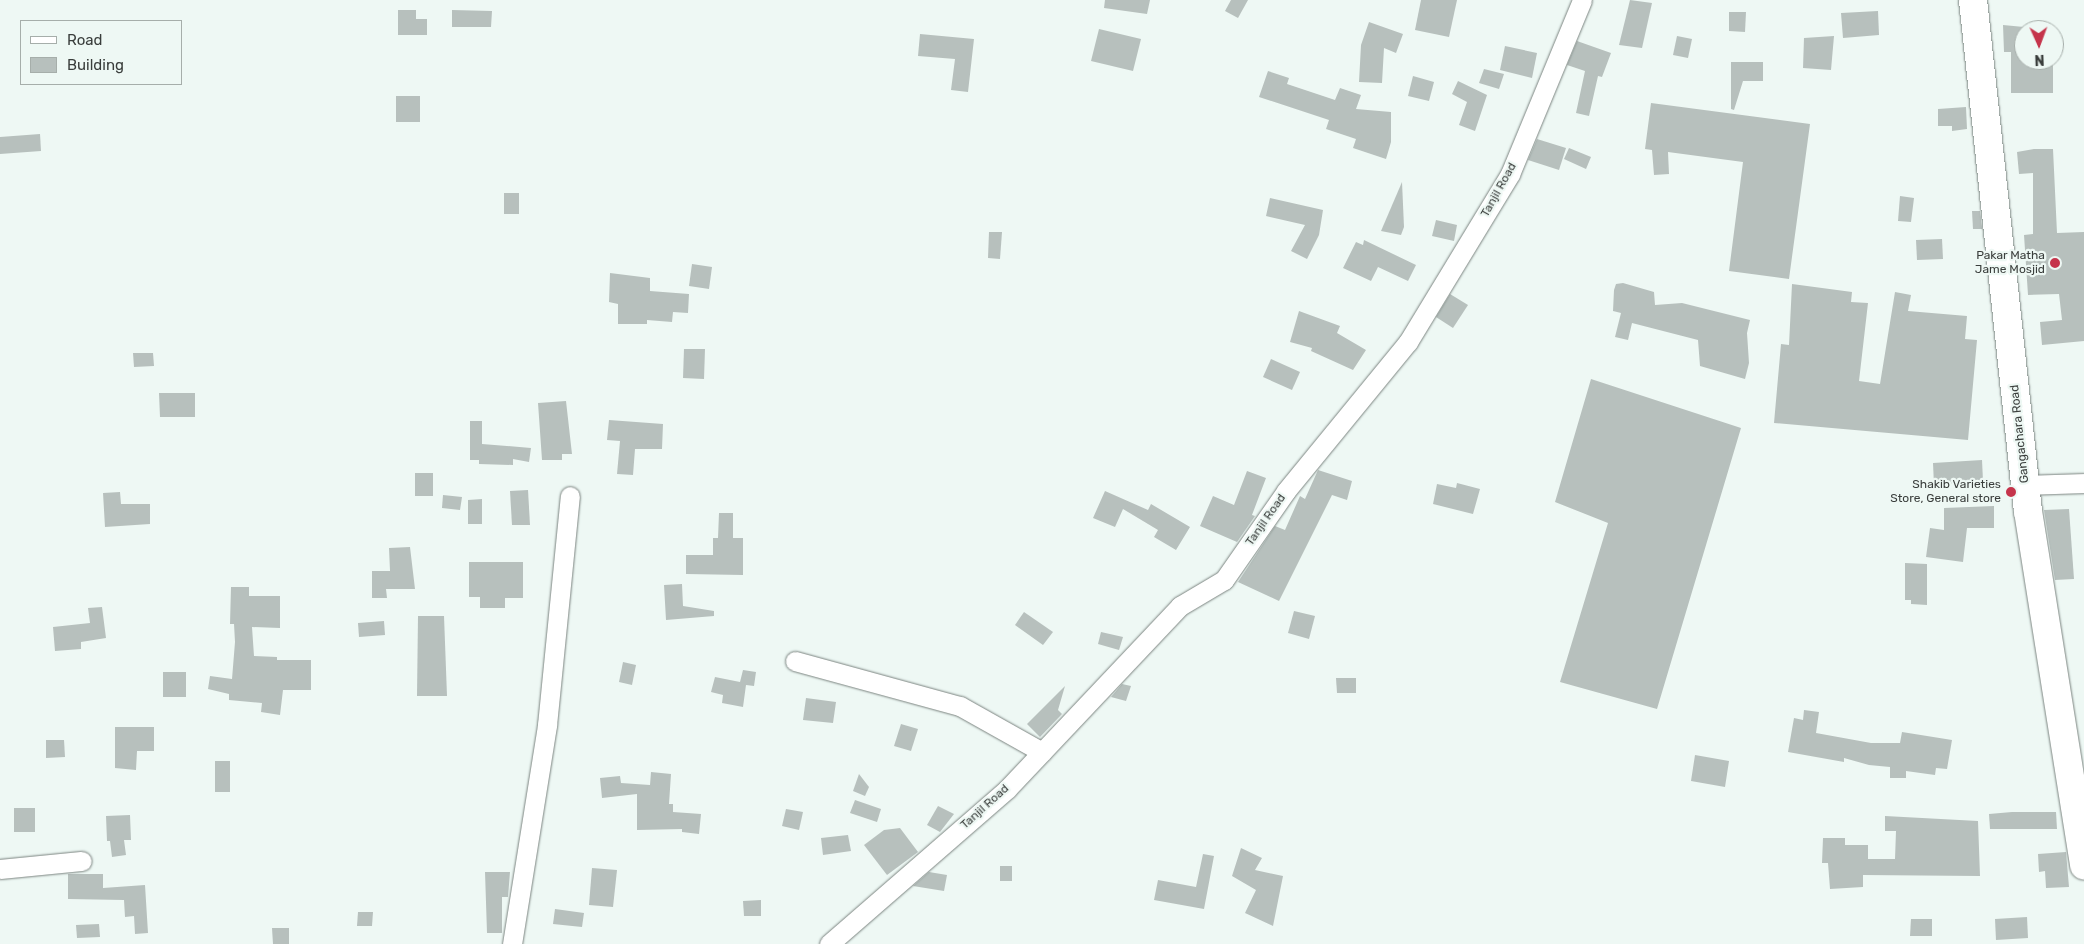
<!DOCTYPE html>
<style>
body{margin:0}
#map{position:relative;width:2084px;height:944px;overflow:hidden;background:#eef8f4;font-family:Rubik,sans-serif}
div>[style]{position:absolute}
.building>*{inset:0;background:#b7c0bd}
.roads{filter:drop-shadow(0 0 1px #7b8480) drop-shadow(0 0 1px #7b8480)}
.minor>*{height:19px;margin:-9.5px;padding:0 9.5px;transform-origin:9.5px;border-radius:9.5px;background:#fff}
.secondary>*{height:28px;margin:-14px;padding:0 14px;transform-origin:14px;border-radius:14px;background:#fff}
.dots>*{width:14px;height:14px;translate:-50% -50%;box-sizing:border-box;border:2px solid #eef8f4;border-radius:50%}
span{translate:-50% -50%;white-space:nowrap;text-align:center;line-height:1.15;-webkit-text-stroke:4.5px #eef8f4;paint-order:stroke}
.street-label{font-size:12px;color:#3a3e3c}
.poi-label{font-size:12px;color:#3a3e3c}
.right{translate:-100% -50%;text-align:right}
.legend{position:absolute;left:20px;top:20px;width:162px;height:65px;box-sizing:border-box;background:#eef8f4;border:1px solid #a6aeaa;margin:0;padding:6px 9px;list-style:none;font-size:15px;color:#3a3e3c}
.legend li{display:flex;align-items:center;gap:10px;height:25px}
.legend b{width:25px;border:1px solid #a6aeaa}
.north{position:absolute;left:2014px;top:20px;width:50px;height:50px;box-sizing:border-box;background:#eef8f4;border:1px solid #a6aeaa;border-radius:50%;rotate:178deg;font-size:14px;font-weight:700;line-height:20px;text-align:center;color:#3a3e3c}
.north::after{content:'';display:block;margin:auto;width:18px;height:22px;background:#c5344b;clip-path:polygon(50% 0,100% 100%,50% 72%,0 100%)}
</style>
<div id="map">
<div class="building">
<div style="clip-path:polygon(1105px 0,1150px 0,1147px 14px,1104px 8px)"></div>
<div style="clip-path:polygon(1231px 0,1248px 0,1238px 18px,1225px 11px)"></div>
<div style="clip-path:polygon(1421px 0,1457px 0,1449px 37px,1415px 30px)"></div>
<div style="clip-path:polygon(1630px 0,1652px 3px,1642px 48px,1619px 45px)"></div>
<div style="clip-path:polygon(398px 10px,416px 10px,416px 19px,427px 19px,427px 35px,398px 35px)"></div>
<div style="clip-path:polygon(452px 10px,492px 11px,491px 27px,452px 27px)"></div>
<div style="clip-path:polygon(1878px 11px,1879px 35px,1843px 38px,1841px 13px)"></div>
<div style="clip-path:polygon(1729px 12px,1746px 12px,1745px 32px,1729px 31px)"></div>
<div style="clip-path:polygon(1369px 22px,1403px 34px,1396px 53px,1384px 48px,1382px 83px,1359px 82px,1361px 45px)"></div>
<div style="clip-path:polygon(2003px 25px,2024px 27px,2024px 60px,2053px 60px,2053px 93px,2011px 93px,2011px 52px,2004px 52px)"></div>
<div style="clip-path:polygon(1099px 29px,1141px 39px,1133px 71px,1091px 61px)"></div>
<div style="clip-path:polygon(920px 34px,974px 39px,968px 92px,951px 90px,955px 59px,918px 56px)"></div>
<div style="clip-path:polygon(1677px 36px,1692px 39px,1688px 58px,1673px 55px)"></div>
<div style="clip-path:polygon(1834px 36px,1831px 70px,1803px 68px,1804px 38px)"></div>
<div style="clip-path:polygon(1577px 41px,1611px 53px,1602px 77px,1598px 76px,1589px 116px,1576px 113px,1585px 71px,1567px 65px)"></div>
<div style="clip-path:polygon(1505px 46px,1537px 53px,1532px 78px,1500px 70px)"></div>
<div style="clip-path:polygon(1731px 62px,1763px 62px,1763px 81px,1743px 81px,1734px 110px,1731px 109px)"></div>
<div style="clip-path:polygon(1484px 69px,1504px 74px,1499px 89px,1479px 83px)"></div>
<div style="clip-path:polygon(1268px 71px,1289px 78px,1287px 84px,1335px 100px,1340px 88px,1361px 95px,1356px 109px,1391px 112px,1391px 142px,1386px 159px,1353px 148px,1356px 139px,1326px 129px,1329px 120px,1259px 97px)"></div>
<div style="clip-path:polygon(1413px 76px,1434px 82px,1429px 101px,1408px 96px)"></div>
<div style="clip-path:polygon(1458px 81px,1487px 95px,1475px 131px,1459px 125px,1467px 102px,1452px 94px)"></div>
<div style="clip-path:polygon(396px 96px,420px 96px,420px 122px,396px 122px)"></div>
<div style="clip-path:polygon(1651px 103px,1810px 124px,1789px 279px,1729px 271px,1743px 162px,1668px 152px,1669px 174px,1654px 175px,1652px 150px,1645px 149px)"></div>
<div style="clip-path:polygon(1966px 107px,1967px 129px,1952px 131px,1952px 126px,1938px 126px,1938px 109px)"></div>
<div style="clip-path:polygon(40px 134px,41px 151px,0 154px,0 137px)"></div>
<div style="clip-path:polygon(1537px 139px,1566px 148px,1559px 170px,1528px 160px)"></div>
<div style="clip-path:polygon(1569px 148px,1591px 157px,1586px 169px,1564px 159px)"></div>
<div style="clip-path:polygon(2034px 149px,2053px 149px,2057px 233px,2084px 232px,2084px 341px,2042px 345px,2040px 322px,2062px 320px,2059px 294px,2028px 295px,2024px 235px,2033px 234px,2033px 173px,2019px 174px,2017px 152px)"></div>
<div style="clip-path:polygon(1402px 182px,1404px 227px,1401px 235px,1381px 231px)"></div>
<div style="clip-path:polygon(504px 193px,519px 193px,519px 214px,504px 214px)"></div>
<div style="clip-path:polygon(1900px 196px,1914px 198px,1911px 222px,1898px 221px)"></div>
<div style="clip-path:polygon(1270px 198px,1323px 210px,1319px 235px,1307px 259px,1291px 251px,1305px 225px,1266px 216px)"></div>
<div style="clip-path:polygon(1972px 211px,1980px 211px,1982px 229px,1973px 229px)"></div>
<div style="clip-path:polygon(1436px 220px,1457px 225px,1454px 241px,1432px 236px)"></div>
<div style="clip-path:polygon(989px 232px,1002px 232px,1000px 259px,988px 258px)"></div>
<div style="clip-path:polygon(1942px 239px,1943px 259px,1917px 260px,1916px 240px)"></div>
<div style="clip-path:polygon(1364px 240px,1416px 265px,1408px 281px,1378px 267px,1371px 281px,1343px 268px,1356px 242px,1363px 245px)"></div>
<div style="clip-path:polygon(692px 264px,712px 267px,709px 289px,689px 286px)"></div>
<div style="clip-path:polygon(610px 273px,650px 278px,650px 291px,689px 294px,688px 313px,673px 312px,672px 322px,647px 320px,647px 324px,618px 324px,618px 304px,609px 302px)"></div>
<div style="clip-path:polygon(1623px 283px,1654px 292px,1655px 305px,1682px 303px,1750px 320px,1747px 333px,1749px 363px,1745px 379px,1700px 366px,1698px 340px,1632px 323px,1628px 340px,1615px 337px,1621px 313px,1613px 311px,1614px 290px,1616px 284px)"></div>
<div style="clip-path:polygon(1792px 284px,1852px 292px,1851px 302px,1868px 303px,1859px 381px,1880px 384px,1895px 292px,1911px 295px,1908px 311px,1967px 316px,1965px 339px,1977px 340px,1968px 440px,1774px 423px,1781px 344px,1789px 345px)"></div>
<div style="clip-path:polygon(1450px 294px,1468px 305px,1453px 328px,1436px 317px)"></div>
<div style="clip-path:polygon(1299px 311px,1340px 326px,1337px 333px,1366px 350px,1353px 370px,1311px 351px,1312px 348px,1290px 342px)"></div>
<div style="clip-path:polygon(684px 349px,705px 349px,704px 379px,683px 378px)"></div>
<div style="clip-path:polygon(133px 353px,153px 353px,154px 366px,134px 367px)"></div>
<div style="clip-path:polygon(1271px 359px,1300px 372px,1292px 390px,1263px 377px)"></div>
<div style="clip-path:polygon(1591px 379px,1741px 428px,1657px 709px,1560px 682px,1608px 523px,1555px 502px)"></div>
<div style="clip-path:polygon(159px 393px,195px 393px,195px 417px,160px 417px)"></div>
<div style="clip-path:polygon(566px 401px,572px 454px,562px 454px,562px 460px,542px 460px,538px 403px)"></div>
<div style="clip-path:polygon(609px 420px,663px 424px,662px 449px,635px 449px,633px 475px,617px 474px,620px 441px,607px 440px)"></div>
<div style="clip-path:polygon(470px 421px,482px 421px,482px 444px,531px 448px,529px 462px,513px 459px,513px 465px,479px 464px,479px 460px,470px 460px)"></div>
<div style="clip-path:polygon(1982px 460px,1983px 481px,1934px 485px,1933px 463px)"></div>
<div style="clip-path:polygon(1318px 470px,1352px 481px,1347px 500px,1332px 495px,1279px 601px,1238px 582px,1275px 526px,1285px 530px,1300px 496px,1305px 499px)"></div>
<div style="clip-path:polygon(1247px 471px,1266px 478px,1252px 515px,1255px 516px,1237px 542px,1200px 526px,1213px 496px,1234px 505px)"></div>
<div style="clip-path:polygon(415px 473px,433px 473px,433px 496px,415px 496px)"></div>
<div style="clip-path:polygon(1457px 483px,1480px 489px,1473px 514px,1433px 504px,1437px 484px,1456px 488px)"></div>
<div style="clip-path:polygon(528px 490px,530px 525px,512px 525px,510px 491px)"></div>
<div style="clip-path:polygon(1105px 491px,1148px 510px,1151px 504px,1190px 527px,1176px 550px,1154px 537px,1158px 530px,1123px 509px,1115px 527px,1093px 518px)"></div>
<div style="clip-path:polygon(120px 492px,121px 504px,150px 504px,150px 524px,105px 527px,103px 493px)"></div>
<div style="clip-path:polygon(443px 495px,462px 497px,460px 510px,442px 508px)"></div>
<div style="clip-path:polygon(482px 499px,482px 524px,468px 524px,468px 500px)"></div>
<div style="clip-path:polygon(1994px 506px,1994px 528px,1967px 528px,1963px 562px,1926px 557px,1930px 528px,1944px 530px,1944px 508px)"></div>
<div style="clip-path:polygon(2069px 509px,2074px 579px,2055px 580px,2044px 510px)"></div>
<div style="clip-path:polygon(719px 513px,733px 513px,733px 538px,743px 538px,743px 575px,686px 574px,686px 555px,713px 555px,713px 538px,718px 538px)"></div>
<div style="clip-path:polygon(410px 547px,415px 589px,386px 589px,387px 598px,372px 598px,372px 571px,390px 571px,389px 548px)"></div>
<div style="clip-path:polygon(469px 562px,523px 562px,523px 598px,505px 598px,505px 608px,480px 608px,480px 597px,469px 597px)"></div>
<div style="clip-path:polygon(1905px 563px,1927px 564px,1927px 605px,1911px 604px,1911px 600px,1905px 600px)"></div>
<div style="clip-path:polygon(682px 584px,683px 606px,714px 611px,714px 616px,666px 620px,664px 585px)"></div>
<div style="clip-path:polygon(231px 587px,249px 587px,249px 596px,280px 596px,280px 628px,252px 627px,254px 656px,277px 657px,277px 660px,311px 660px,311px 690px,283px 690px,280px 715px,261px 712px,262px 703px,229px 700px,229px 694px,208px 689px,210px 676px,232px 679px,235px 642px,234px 624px,230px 624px)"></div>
<div style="clip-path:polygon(102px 607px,106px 638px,81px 642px,81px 649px,55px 651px,53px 627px,90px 623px,88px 608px)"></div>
<div style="clip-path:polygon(1294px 611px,1315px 616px,1309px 639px,1288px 633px)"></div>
<div style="clip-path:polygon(1024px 612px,1053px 632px,1043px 645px,1015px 625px)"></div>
<div style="clip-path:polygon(418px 616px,444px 616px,447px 696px,417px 696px)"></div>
<div style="clip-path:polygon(384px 621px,385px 635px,359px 637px,358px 623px)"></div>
<div style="clip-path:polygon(1101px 632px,1123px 637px,1119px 650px,1098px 644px)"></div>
<div style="clip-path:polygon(623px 662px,636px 665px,632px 685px,619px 682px)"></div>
<div style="clip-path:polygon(743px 670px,756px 672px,754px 686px,746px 685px,743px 707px,722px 703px,723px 695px,711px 692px,715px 677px,740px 682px)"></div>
<div style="clip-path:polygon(163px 672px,186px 672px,186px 697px,163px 697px)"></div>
<div style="clip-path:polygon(1336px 678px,1356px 678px,1356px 693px,1337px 693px)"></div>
<div style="clip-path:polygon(1122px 684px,1131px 686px,1126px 701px,1111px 697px)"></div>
<div style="clip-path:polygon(1065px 686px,1058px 710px,1062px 714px,1040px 737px,1027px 724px)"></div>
<div style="clip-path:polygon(806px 698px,836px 702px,833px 723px,803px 720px)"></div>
<div style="clip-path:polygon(1804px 710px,1819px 712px,1816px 733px,1871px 743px,1900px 743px,1902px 732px,1952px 740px,1947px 769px,1936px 768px,1935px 775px,1906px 771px,1906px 778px,1890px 778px,1890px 767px,1869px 765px,1844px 758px,1844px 762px,1788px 752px,1794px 718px,1803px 720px)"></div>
<div style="clip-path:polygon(901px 724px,918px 729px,911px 751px,894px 746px)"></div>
<div style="clip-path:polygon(115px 727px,154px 727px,154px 751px,137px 751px,136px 770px,115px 768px)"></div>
<div style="clip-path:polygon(46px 740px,64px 740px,65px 757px,46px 758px)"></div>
<div style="clip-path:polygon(1695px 755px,1729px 761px,1725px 787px,1691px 781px)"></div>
<div style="clip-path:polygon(215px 761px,230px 761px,230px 792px,215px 792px)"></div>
<div style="clip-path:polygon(651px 772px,671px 774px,669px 804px,673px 804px,673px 812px,701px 814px,699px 834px,682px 832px,682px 829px,637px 830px,637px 794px,602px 798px,600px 778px,620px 776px,621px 783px,650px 785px)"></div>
<div style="clip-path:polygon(859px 774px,869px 787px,865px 796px,853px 791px)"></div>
<div style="clip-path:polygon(855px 800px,881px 809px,877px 822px,850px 813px)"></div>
<div style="clip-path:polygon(938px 806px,954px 814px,940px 832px,927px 825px)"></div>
<div style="clip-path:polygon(14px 808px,35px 808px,35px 832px,14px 832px)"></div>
<div style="clip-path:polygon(786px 809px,803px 812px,799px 830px,782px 826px)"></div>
<div style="clip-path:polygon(2012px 812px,2056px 812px,2057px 829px,1990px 829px,1989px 814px)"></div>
<div style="clip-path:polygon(130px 815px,131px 840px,124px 840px,126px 855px,112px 857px,110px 841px,107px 841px,106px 816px)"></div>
<div style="clip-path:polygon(1885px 816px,1978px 821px,1980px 876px,1863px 875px,1863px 887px,1830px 889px,1828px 863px,1822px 863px,1823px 838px,1845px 838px,1845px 845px,1868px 845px,1868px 859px,1895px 859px,1896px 831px,1885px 831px)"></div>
<div style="clip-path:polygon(900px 828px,918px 852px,887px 875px,864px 845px,884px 830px)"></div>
<div style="clip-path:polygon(848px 835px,851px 851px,823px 855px,821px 838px)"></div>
<div style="clip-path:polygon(1241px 848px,1262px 858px,1255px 870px,1283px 876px,1273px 926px,1245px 913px,1256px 890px,1232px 876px)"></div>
<div style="clip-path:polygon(2066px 852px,2069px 887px,2046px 888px,2045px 871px,2039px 872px,2038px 854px)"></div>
<div style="clip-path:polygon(1203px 854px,1214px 856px,1204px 909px,1154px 900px,1158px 880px,1196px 887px)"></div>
<div style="clip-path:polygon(1000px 866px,1012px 866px,1012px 881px,1000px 881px)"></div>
<div style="clip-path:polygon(592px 868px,617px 870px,613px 907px,589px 905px)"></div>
<div style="clip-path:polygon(485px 872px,510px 872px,508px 897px,502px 897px,502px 933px,487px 933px)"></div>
<div style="clip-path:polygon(929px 872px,947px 875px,944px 891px,913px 886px)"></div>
<div style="clip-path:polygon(68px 874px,103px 874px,103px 888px,145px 885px,148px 933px,135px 934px,134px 916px,125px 917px,124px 900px,68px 899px)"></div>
<div style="clip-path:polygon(761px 900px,761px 916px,744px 916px,743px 901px)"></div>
<div style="clip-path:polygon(555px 909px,584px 913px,582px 927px,553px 924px)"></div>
<div style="clip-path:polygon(358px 912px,373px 912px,372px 926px,357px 926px)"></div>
<div style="clip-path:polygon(2027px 917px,2028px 938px,1996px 940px,1995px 919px)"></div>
<div style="clip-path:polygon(1911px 919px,1932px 919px,1932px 936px,1910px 936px)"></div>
<div style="clip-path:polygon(99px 924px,100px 937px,77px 938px,76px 925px)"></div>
<div style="clip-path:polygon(272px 928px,289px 928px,289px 944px,273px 944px)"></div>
</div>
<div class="roads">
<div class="minor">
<div style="left:2025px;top:485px;width:59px;rotate:-1.9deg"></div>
<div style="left:795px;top:661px;width:171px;rotate:15.3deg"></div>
<div style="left:960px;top:706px;width:94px;rotate:29.3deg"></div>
<div style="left:0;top:869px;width:82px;rotate:-5.6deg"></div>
<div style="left:512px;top:944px;width:222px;rotate:-80.9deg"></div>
<div style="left:547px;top:725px;width:230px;rotate:-84.3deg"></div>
<div style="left:829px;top:944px;width:236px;rotate:-41deg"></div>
<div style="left:1007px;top:789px;width:252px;rotate:-46.6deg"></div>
<div style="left:1180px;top:606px;width:51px;rotate:-30.6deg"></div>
<div style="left:1224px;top:580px;width:108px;rotate:-55.1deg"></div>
<div style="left:1286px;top:491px;width:193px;rotate:-50.7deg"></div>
<div style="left:1408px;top:342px;width:197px;rotate:-58.7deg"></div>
<div style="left:1510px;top:174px;width:188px;rotate:-67.5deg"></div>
</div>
<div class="secondary">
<div style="left:1973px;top:0;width:514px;rotate:83.86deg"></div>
<div style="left:2028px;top:511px;width:359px;rotate:81deg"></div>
</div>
</div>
<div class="dots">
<div style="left:2055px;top:263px;background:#c5344b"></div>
<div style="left:2011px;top:492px;background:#c5344b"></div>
</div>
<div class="street-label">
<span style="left:1499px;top:190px;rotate:-61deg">Tanjil Road</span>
<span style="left:2020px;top:434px;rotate:-96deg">Gangachara Road</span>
<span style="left:1266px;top:520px;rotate:-55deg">Tanjil Road</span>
<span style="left:985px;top:807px;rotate:-42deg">Tanjil Road</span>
</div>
<div class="poi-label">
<span class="right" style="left:2045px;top:263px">Pakar Matha<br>Jame Mosjid</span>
<span class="right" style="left:2001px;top:492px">Shakib Varieties<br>Store, General store</span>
</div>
<ul class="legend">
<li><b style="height:6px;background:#fff"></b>Road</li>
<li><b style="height:14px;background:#b7c0bd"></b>Building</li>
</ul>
<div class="north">N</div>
</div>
